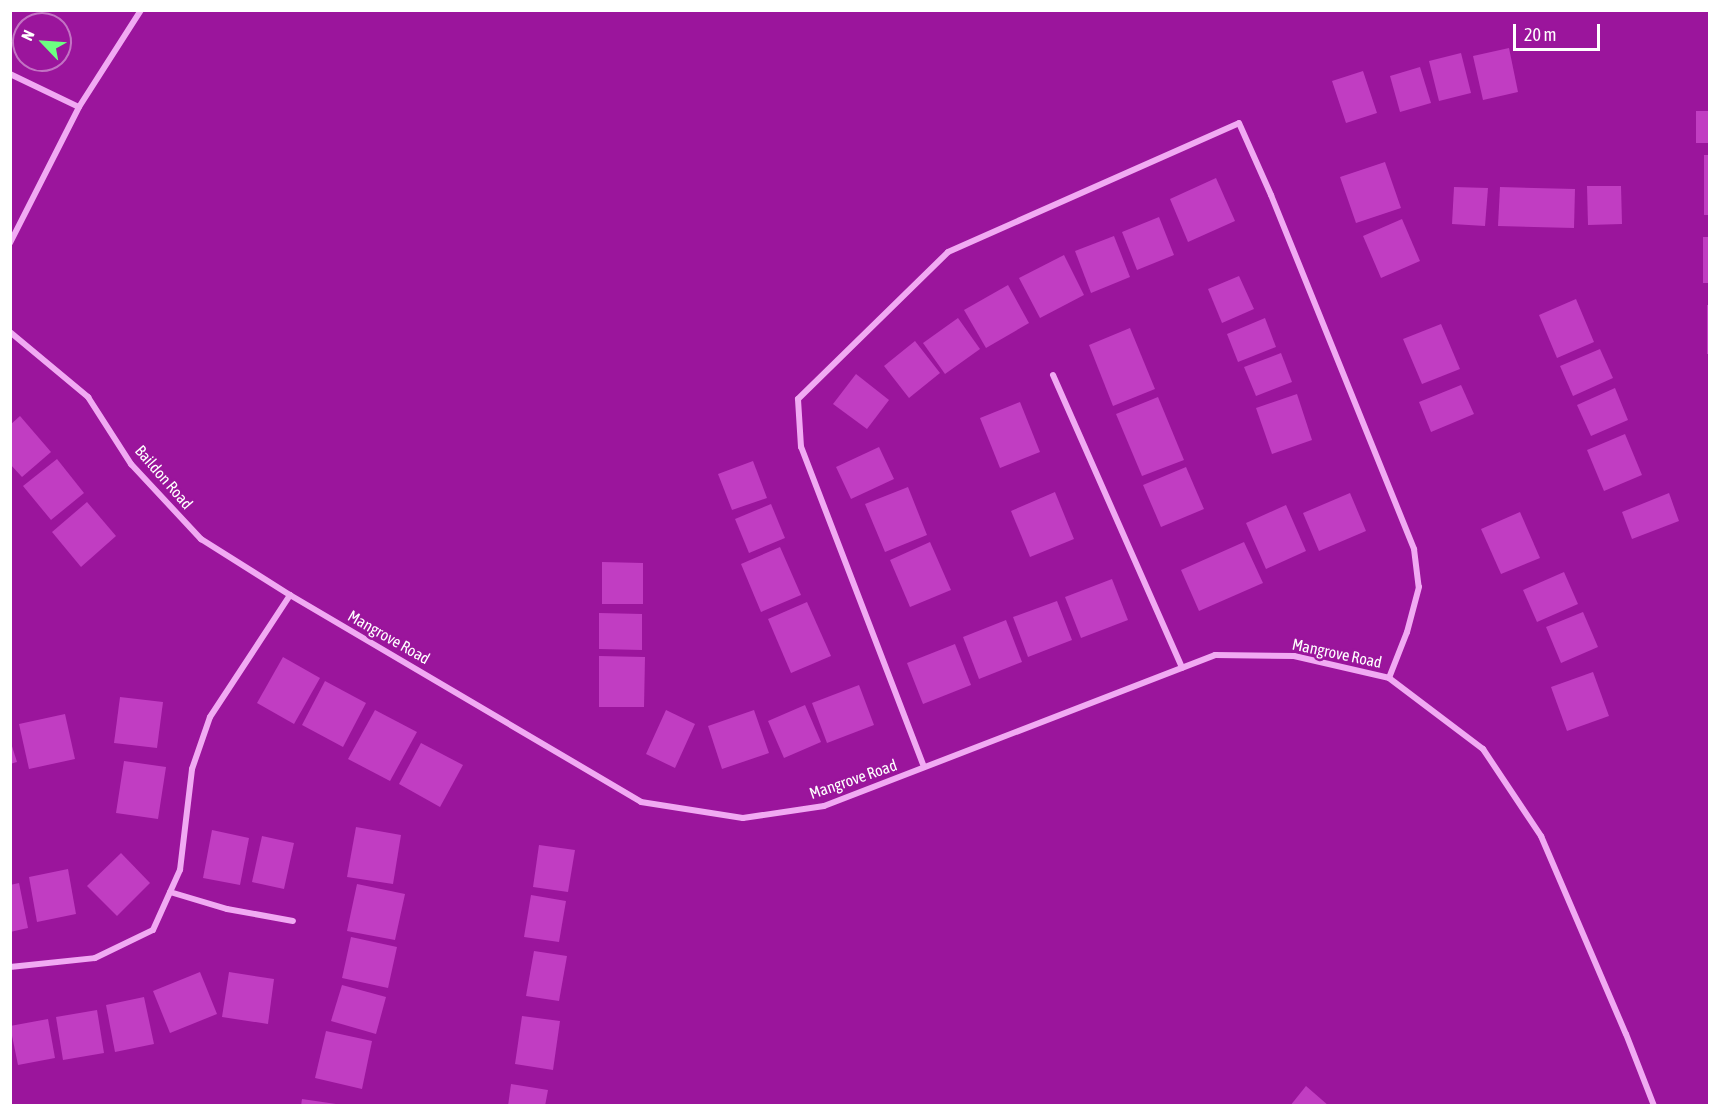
<!DOCTYPE html>
<style>
body{margin:0}
#map{position:relative;width:1720px;height:1116px;overflow:hidden;background:#9b159c;font-family:"Asap Condensed",sans-serif}
div>[style]{position:absolute}
.building>*{inset:0;background:#c13dc2}
.minor>*{height:6px;margin:-3px;padding:0 3px;transform-origin:3px;border-radius:3px;background:#f1aaf3}
span{translate:-50% -50%;white-space:nowrap;text-align:center;line-height:1.15;-webkit-text-stroke:5px #9b159c;paint-order:stroke}
.street-label{font-size:16px;color:#fff}
.frame{position:absolute;inset:0;border:12px solid #fff;pointer-events:none}
.north{position:absolute;left:12px;top:12px;width:60px;height:60px;box-sizing:border-box;background:#9b159c;border:2px solid #c373c4;border-radius:50%;rotate:295deg;font-size:16px;font-weight:700;line-height:24px;text-align:center;color:#fff}
.north::after{content:'';display:block;margin:auto;width:21px;height:27px;background:#6cff81;clip-path:polygon(50% 0,100% 100%,50% 72%,0 100%)}
.scale{position:absolute;left:1513px;top:24px;width:87px;height:27px;box-sizing:border-box;border:3px solid #fff;border-top:0;padding-left:8px;font-size:18px;line-height:21px;white-space:nowrap;color:#fff;-webkit-text-stroke:4px #9b159c;paint-order:stroke}
</style>
<div id="map">
<div class="building">
<div style="clip-path:polygon(1509px 48px,1518px 92px,1483px 100px,1473px 56px)"></div>
<div style="clip-path:polygon(1461px 53px,1471px 93px,1439px 101px,1429px 61px)"></div>
<div style="clip-path:polygon(1420px 67px,1431px 103px,1400px 112px,1390px 76px)"></div>
<div style="clip-path:polygon(1363px 71px,1377px 113px,1346px 123px,1332px 81px)"></div>
<div style="clip-path:polygon(1696px 111px,1710px 111px,1710px 143px,1696px 143px)"></div>
<div style="clip-path:polygon(1704px 155px,1710px 155px,1710px 215px,1704px 215px)"></div>
<div style="clip-path:polygon(1385px 162px,1401px 208px,1356px 223px,1340px 177px)"></div>
<div style="clip-path:polygon(1216px 178px,1235px 221px,1188px 242px,1170px 199px)"></div>
<div style="clip-path:polygon(1587px 186px,1621px 186px,1622px 224px,1588px 225px)"></div>
<div style="clip-path:polygon(1454px 187px,1488px 188px,1485px 226px,1452px 224px)"></div>
<div style="clip-path:polygon(1500px 187px,1575px 189px,1574px 228px,1498px 226px)"></div>
<div style="clip-path:polygon(1159px 217px,1174px 255px,1137px 270px,1122px 232px)"></div>
<div style="clip-path:polygon(1402px 219px,1420px 261px,1381px 278px,1363px 236px)"></div>
<div style="clip-path:polygon(1114px 236px,1130px 277px,1091px 293px,1075px 251px)"></div>
<div style="clip-path:polygon(1703px 237px,1710px 237px,1710px 283px,1703px 283px)"></div>
<div style="clip-path:polygon(1064px 255px,1084px 295px,1040px 318px,1019px 278px)"></div>
<div style="clip-path:polygon(1239px 276px,1254px 309px,1222px 323px,1208px 289px)"></div>
<div style="clip-path:polygon(1008px 285px,1029px 323px,986px 348px,964px 310px)"></div>
<div style="clip-path:polygon(1576px 299px,1594px 342px,1557px 358px,1539px 315px)"></div>
<div style="clip-path:polygon(1707px 305px,1710px 305px,1710px 354px,1707px 354px)"></div>
<div style="clip-path:polygon(958px 318px,980px 349px,945px 374px,923px 343px)"></div>
<div style="clip-path:polygon(1265px 318px,1276px 347px,1238px 362px,1227px 334px)"></div>
<div style="clip-path:polygon(1441px 324px,1460px 369px,1422px 384px,1403px 339px)"></div>
<div style="clip-path:polygon(1130px 328px,1155px 389px,1113px 406px,1089px 345px)"></div>
<div style="clip-path:polygon(915px 341px,940px 373px,909px 398px,884px 366px)"></div>
<div style="clip-path:polygon(1600px 349px,1613px 378px,1573px 396px,1560px 366px)"></div>
<div style="clip-path:polygon(1281px 353px,1292px 382px,1256px 396px,1244px 367px)"></div>
<div style="clip-path:polygon(856px 374px,889px 400px,867px 429px,833px 404px)"></div>
<div style="clip-path:polygon(1461px 385px,1474px 414px,1431px 432px,1419px 402px)"></div>
<div style="clip-path:polygon(1615px 388px,1628px 420px,1591px 436px,1577px 405px)"></div>
<div style="clip-path:polygon(1297px 394px,1312px 440px,1272px 454px,1256px 408px)"></div>
<div style="clip-path:polygon(1158px 397px,1184px 460px,1142px 476px,1116px 414px)"></div>
<div style="clip-path:polygon(1020px 402px,1040px 452px,1000px 468px,980px 418px)"></div>
<div style="clip-path:polygon(20px 416px,51px 452px,22px 477px,10px 464px,10px 425px)"></div>
<div style="clip-path:polygon(1625px 434px,1642px 475px,1604px 491px,1587px 450px)"></div>
<div style="clip-path:polygon(879px 447px,894px 479px,851px 499px,836px 467px)"></div>
<div style="clip-path:polygon(57px 459px,84px 493px,51px 520px,23px 486px)"></div>
<div style="clip-path:polygon(753px 461px,767px 498px,732px 510px,718px 474px)"></div>
<div style="clip-path:polygon(1186px 467px,1204px 509px,1161px 527px,1143px 485px)"></div>
<div style="clip-path:polygon(908px 487px,927px 535px,885px 552px,865px 504px)"></div>
<div style="clip-path:polygon(1055px 492px,1074px 539px,1030px 557px,1011px 511px)"></div>
<div style="clip-path:polygon(1350px 493px,1366px 531px,1319px 551px,1303px 513px)"></div>
<div style="clip-path:polygon(1669px 493px,1679px 521px,1632px 539px,1622px 512px)"></div>
<div style="clip-path:polygon(87px 502px,116px 536px,81px 567px,52px 532px)"></div>
<div style="clip-path:polygon(771px 504px,785px 538px,749px 553px,735px 519px)"></div>
<div style="clip-path:polygon(1286px 505px,1306px 551px,1266px 569px,1246px 523px)"></div>
<div style="clip-path:polygon(1520px 512px,1540px 558px,1501px 574px,1481px 529px)"></div>
<div style="clip-path:polygon(930px 542px,951px 590px,910px 607px,890px 560px)"></div>
<div style="clip-path:polygon(1244px 542px,1263px 583px,1199px 611px,1181px 570px)"></div>
<div style="clip-path:polygon(780px 547px,801px 595px,761px 612px,741px 564px)"></div>
<div style="clip-path:polygon(602px 562px,643px 563px,643px 604px,602px 604px)"></div>
<div style="clip-path:polygon(1564px 572px,1578px 604px,1537px 622px,1523px 590px)"></div>
<div style="clip-path:polygon(1112px 579px,1128px 620px,1081px 638px,1065px 597px)"></div>
<div style="clip-path:polygon(1057px 601px,1072px 640px,1028px 657px,1013px 617px)"></div>
<div style="clip-path:polygon(807px 602px,831px 656px,791px 673px,768px 619px)"></div>
<div style="clip-path:polygon(1583px 612px,1598px 647px,1561px 663px,1546px 627px)"></div>
<div style="clip-path:polygon(599px 613px,642px 614px,642px 650px,599px 649px)"></div>
<div style="clip-path:polygon(1006px 620px,1022px 662px,979px 679px,963px 637px)"></div>
<div style="clip-path:polygon(955px 644px,971px 685px,923px 704px,907px 663px)"></div>
<div style="clip-path:polygon(599px 656px,645px 657px,644px 707px,599px 707px)"></div>
<div style="clip-path:polygon(283px 657px,320px 678px,294px 724px,257px 703px)"></div>
<div style="clip-path:polygon(1593px 672px,1609px 716px,1567px 731px,1551px 687px)"></div>
<div style="clip-path:polygon(325px 681px,366px 703px,343px 747px,302px 725px)"></div>
<div style="clip-path:polygon(859px 685px,874px 725px,827px 743px,812px 703px)"></div>
<div style="clip-path:polygon(120px 697px,163px 702px,157px 748px,114px 743px)"></div>
<div style="clip-path:polygon(805px 705px,821px 742px,784px 758px,768px 721px)"></div>
<div style="clip-path:polygon(375px 710px,417px 732px,390px 781px,348px 759px)"></div>
<div style="clip-path:polygon(666px 710px,695px 724px,675px 768px,646px 754px)"></div>
<div style="clip-path:polygon(754px 710px,769px 753px,722px 769px,708px 726px)"></div>
<div style="clip-path:polygon(65px 714px,75px 759px,29px 769px,19px 724px)"></div>
<div style="clip-path:polygon(10px 740px,17px 762px,10px 764px)"></div>
<div style="clip-path:polygon(421px 743px,463px 765px,440px 807px,399px 784px)"></div>
<div style="clip-path:polygon(124px 761px,166px 767px,158px 819px,116px 813px)"></div>
<div style="clip-path:polygon(356px 827px,401px 835px,393px 884px,347px 877px)"></div>
<div style="clip-path:polygon(212px 830px,249px 838px,240px 885px,203px 878px)"></div>
<div style="clip-path:polygon(262px 836px,294px 843px,284px 889px,252px 882px)"></div>
<div style="clip-path:polygon(539px 845px,575px 850px,568px 892px,533px 887px)"></div>
<div style="clip-path:polygon(121px 853px,150px 883px,117px 916px,87px 886px)"></div>
<div style="clip-path:polygon(68px 869px,76px 914px,37px 922px,29px 877px)"></div>
<div style="clip-path:polygon(19px 883px,28px 928px,10px 932px,10px 885px)"></div>
<div style="clip-path:polygon(357px 884px,405px 894px,395px 940px,347px 931px)"></div>
<div style="clip-path:polygon(531px 895px,566px 901px,559px 942px,524px 937px)"></div>
<div style="clip-path:polygon(351px 937px,397px 947px,388px 988px,342px 978px)"></div>
<div style="clip-path:polygon(534px 951px,567px 956px,559px 1001px,526px 996px)"></div>
<div style="clip-path:polygon(200px 972px,217px 1014px,170px 1033px,153px 991px)"></div>
<div style="clip-path:polygon(229px 972px,274px 979px,268px 1024px,222px 1017px)"></div>
<div style="clip-path:polygon(342px 985px,386px 997px,376px 1034px,331px 1021px)"></div>
<div style="clip-path:polygon(144px 997px,154px 1044px,115px 1052px,106px 1005px)"></div>
<div style="clip-path:polygon(97px 1010px,104px 1053px,63px 1060px,56px 1017px)"></div>
<div style="clip-path:polygon(522px 1016px,560px 1021px,553px 1070px,515px 1064px)"></div>
<div style="clip-path:polygon(48px 1019px,55px 1058px,18px 1065px,10px 1026px)"></div>
<div style="clip-path:polygon(326px 1031px,372px 1041px,362px 1089px,315px 1078px)"></div>
<div style="clip-path:polygon(511px 1084px,548px 1090px,545px 1106px,508px 1106px)"></div>
<div style="clip-path:polygon(1306px 1086px,1329px 1106px,1290px 1106px)"></div>
<div style="clip-path:polygon(302px 1099px,336px 1104px,336px 1106px,301px 1106px)"></div>
</div>
<div class="minor">
<div style="left:10px;top:74px;width:76px;rotate:25.6deg"></div>
<div style="left:10px;top:243px;width:153px;rotate:-63.1deg"></div>
<div style="left:79px;top:107px;width:115px;rotate:-57.4deg"></div>
<div style="left:10px;top:332px;width:102px;rotate:39.8deg"></div>
<div style="left:88px;top:397px;width:80px;rotate:57.3deg"></div>
<div style="left:131px;top:464px;width:103px;rotate:47deg"></div>
<div style="left:201px;top:539px;width:105px;rotate:32.2deg"></div>
<div style="left:1053px;top:375px;width:320px;rotate:66.2deg"></div>
<div style="left:924px;top:767px;width:343px;rotate:-111deg"></div>
<div style="left:801px;top:447px;width:48px;rotate:-93.6deg"></div>
<div style="left:798px;top:399px;width:210px;rotate:-44.4deg"></div>
<div style="left:948px;top:252px;width:318px;rotate:-23.9deg"></div>
<div style="left:1239px;top:123px;width:79px;rotate:66deg"></div>
<div style="left:1271px;top:195px;width:382px;rotate:68deg"></div>
<div style="left:1414px;top:549px;width:38px;rotate:83deg"></div>
<div style="left:1419px;top:587px;width:47px;rotate:104.9deg"></div>
<div style="left:1407px;top:632px;width:49px;rotate:111.4deg"></div>
<div style="left:170px;top:892px;width:59px;rotate:16.6deg"></div>
<div style="left:227px;top:909px;width:67px;rotate:10.3deg"></div>
<div style="left:10px;top:967px;width:85px;rotate:-6deg"></div>
<div style="left:95px;top:958px;width:64px;rotate:-25.8deg"></div>
<div style="left:153px;top:930px;width:66px;rotate:-65.8deg"></div>
<div style="left:180px;top:870px;width:102px;rotate:-83.2deg"></div>
<div style="left:192px;top:769px;width:55px;rotate:-70.9deg"></div>
<div style="left:210px;top:717px;width:146px;rotate:-56.7deg"></div>
<div style="left:290px;top:595px;width:407px;rotate:30.5deg"></div>
<div style="left:641px;top:802px;width:103px;rotate:8.9deg"></div>
<div style="left:743px;top:818px;width:82px;rotate:-8.4deg"></div>
<div style="left:824px;top:806px;width:419px;rotate:-21.1deg"></div>
<div style="left:1215px;top:655px;width:79px;rotate:0.7deg"></div>
<div style="left:1294px;top:656px;width:98px;rotate:13deg"></div>
<div style="left:1389px;top:678px;width:118px;rotate:37.1deg"></div>
<div style="left:1483px;top:749px;width:105px;rotate:56.3deg"></div>
<div style="left:1541px;top:836px;width:215px;rotate:66.8deg"></div>
<div style="left:1626px;top:1034px;width:77px;rotate:68.7deg"></div>
</div>
<div class="street-label">
<span style="left:164px;top:477px;rotate:49deg">Baildon Road</span>
<span style="left:389px;top:637px;rotate:30deg">Mangrove Road</span>
<span style="left:1337px;top:653px;rotate:12deg">Mangrove Road</span>
<span style="left:853px;top:779px;rotate:-19deg">Mangrove Road</span>
</div>
<div class="frame"></div>
<div class="north">N</div>
<div class="scale">20 m</div>
</div>
